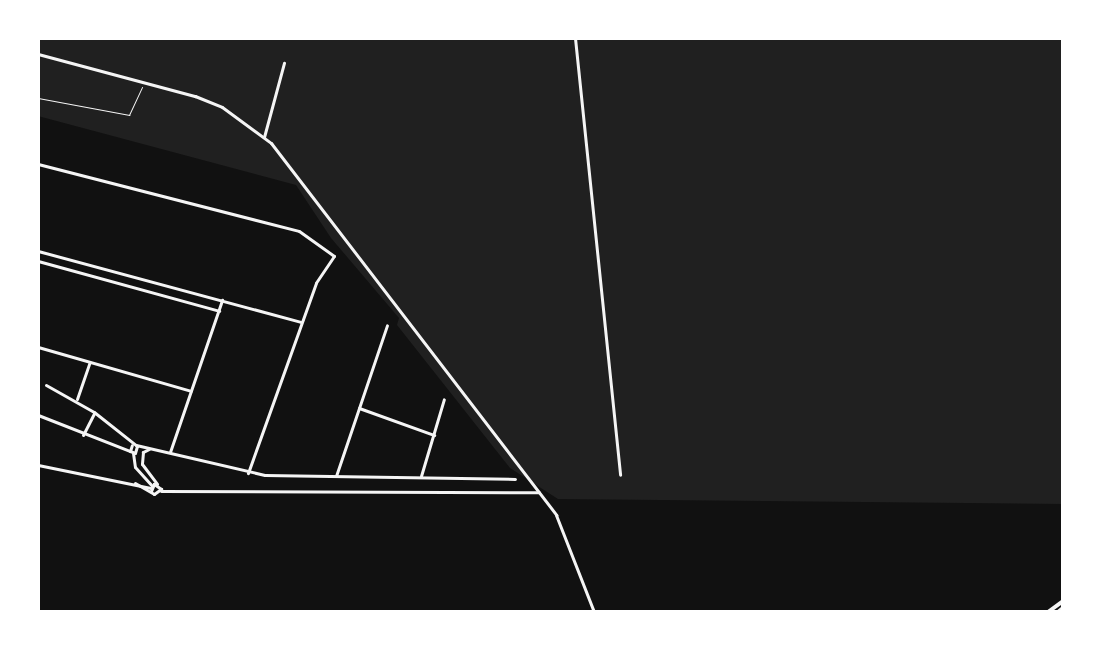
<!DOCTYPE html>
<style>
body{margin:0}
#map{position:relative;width:1101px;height:650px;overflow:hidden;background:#111;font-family:Manrope,sans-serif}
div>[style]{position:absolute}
.green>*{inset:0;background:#202020}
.path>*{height:1px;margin:-0.5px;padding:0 0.5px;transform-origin:0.5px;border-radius:0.5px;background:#f5f5f5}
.minor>*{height:3px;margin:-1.5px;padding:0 1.5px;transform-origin:1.5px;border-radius:1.5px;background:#f5f5f5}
.primary>*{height:4px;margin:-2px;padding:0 2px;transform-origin:2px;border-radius:2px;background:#f5f5f5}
span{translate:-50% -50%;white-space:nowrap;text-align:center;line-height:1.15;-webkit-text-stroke:6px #fff;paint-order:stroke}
.frame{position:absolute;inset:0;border:40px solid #fff;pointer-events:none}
</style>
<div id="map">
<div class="green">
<div style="clip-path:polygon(38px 38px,1063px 38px,1063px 504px,558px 499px,510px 468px,397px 325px,399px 318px,331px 238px,296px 185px,38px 116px)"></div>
</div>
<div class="path">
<div style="left:38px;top:98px;width:93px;rotate:10.6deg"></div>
<div style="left:129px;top:115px;width:31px;rotate:-65deg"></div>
</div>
<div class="minor">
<div style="left:575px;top:38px;width:439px;rotate:84.1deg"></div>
<div style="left:38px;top:54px;width:163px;rotate:15deg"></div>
<div style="left:195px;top:96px;width:29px;rotate:22deg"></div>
<div style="left:222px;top:107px;width:61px;rotate:36.3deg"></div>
<div style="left:271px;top:143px;width:469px;rotate:52.5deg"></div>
<div style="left:556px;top:515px;width:104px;rotate:68.6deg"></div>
<div style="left:264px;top:137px;width:77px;rotate:-74.9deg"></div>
<div style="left:38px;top:164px;width:269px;rotate:14.4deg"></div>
<div style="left:299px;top:231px;width:43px;rotate:35.5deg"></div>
<div style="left:334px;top:256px;width:32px;rotate:124deg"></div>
<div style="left:316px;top:283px;width:202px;rotate:109.7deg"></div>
<div style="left:38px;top:251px;width:272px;rotate:15.1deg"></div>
<div style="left:38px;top:261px;width:188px;rotate:15.4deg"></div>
<div style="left:38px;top:347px;width:159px;rotate:16deg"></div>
<div style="left:46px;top:385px;width:55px;rotate:29.4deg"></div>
<div style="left:94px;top:412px;width:55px;rotate:38.3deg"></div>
<div style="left:137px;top:446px;width:7px;rotate:106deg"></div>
<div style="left:135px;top:453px;width:5px;rotate:-158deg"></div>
<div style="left:130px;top:451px;width:6px;rotate:-72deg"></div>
<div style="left:77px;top:399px;width:39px;rotate:-71deg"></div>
<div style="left:359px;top:408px;width:80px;rotate:19.8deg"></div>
<div style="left:38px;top:415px;width:99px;rotate:21.4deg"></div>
<div style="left:83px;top:435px;width:25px;rotate:-63deg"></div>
<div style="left:136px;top:445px;width:132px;rotate:13.1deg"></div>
<div style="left:265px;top:475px;width:250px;rotate:0.9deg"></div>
<div style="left:149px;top:449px;width:7px;rotate:153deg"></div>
<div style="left:143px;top:452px;width:12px;rotate:95deg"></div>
<div style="left:142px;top:464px;width:25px;rotate:53deg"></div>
<div style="left:170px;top:452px;width:161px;rotate:-71.1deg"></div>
<div style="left:133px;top:453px;width:14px;rotate:82deg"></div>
<div style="left:135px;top:467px;width:25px;rotate:48deg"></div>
<div style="left:38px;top:465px;width:115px;rotate:11.5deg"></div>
<div style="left:336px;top:476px;width:159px;rotate:-71.3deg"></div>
<div style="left:421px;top:476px;width:80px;rotate:-73.4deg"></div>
<div style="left:135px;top:483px;width:22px;rotate:30deg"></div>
<div style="left:154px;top:494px;width:9px;rotate:-36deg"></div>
<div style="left:161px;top:489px;width:9px;rotate:-144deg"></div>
<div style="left:154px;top:484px;width:8px;rotate:113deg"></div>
<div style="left:161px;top:491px;width:378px;rotate:0.2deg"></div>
</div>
<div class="primary">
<div style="left:1048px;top:612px;width:19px;rotate:-36deg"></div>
<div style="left:1058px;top:612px;width:6px;rotate:-39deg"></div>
</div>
<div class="frame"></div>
</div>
